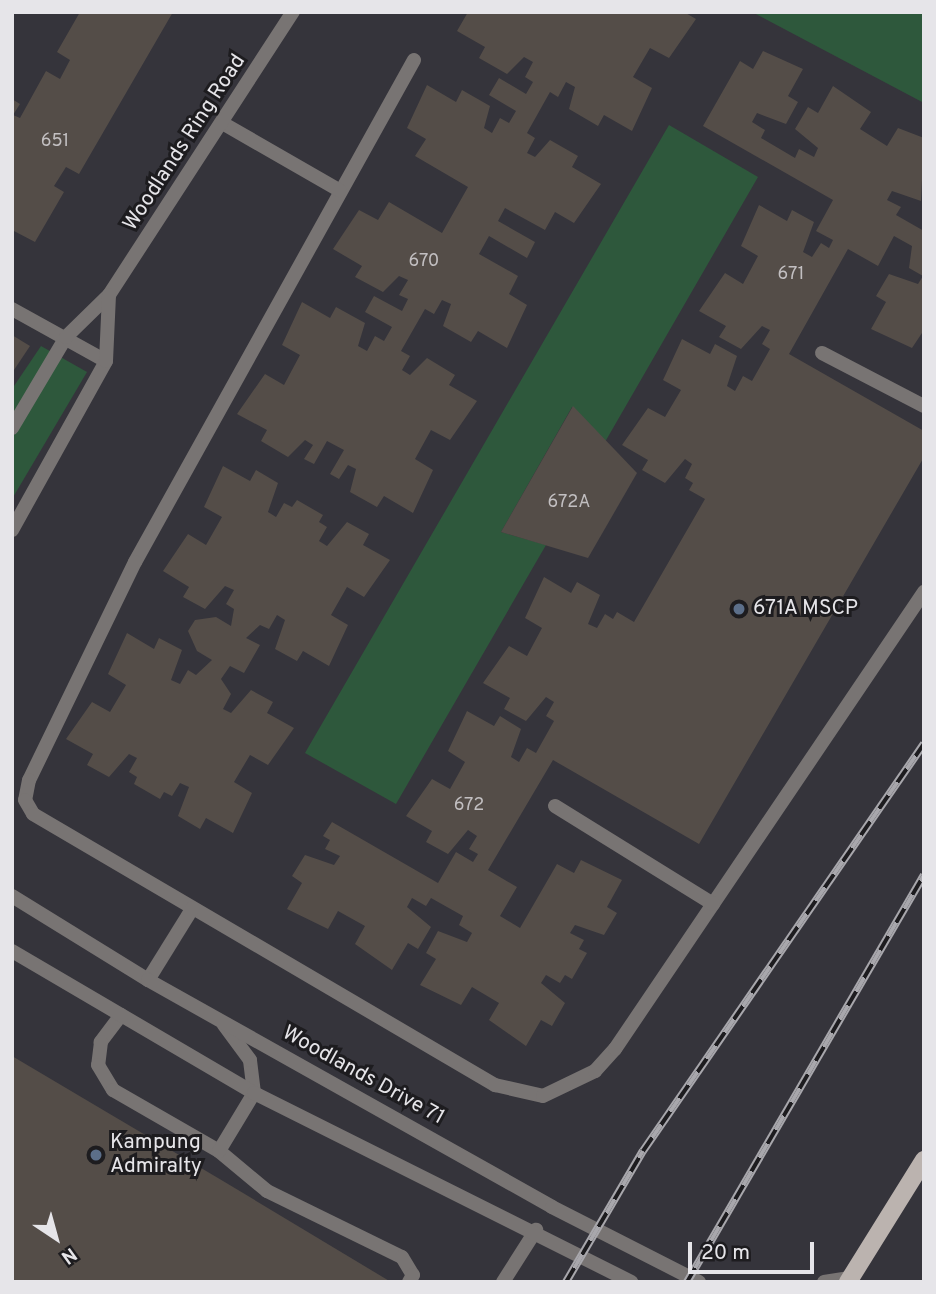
<!DOCTYPE html>
<style>
body{margin:0}
#map{position:relative;width:936px;height:1294px;overflow:hidden;background:#35343b;font-family:Overpass,sans-serif}
div>[style]{position:absolute}
.green>*{inset:0;background:#2e583c}
.building>*{inset:0;background:#544d48}
.lane>*{height:14px;margin:-7px;padding:0 7px;transform-origin:7px;border-radius:7px;background:#787473}
.street>*{height:14px;margin:-7px;padding:0 7px;transform-origin:7px;border-radius:7px;background:#787473}
.primary>*{height:18px;margin:-9px;padding:0 9px;transform-origin:9px;border-radius:9px;background:#bbb3af}
.rail>*{height:8px;margin-top:-4px;transform-origin:0;background:repeating-linear-gradient(90deg,#1d1c1f 0 16px,#a8a7ac 0 32px);box-sizing:border-box;border-block:2px solid #a8a7ac}
.dots>*{width:19px;height:19px;translate:-50% -50%;box-sizing:border-box;border:4px solid #1d1c1f;border-radius:50%}
span{translate:-50% -50%;white-space:nowrap;text-align:center;line-height:1.15;-webkit-text-stroke:6px #1d1c1f;paint-order:stroke}
.number-label{font-size:18px;color:#c2bfc1}
.number-label span{-webkit-text-stroke-width:0}
.street-label{font-size:21px;color:#e6e5e9}
.poi-label{font-size:21px;color:#e6e5e9}
.left{translate:0 -50%;text-align:left}
.frame{position:absolute;inset:0;border:14px solid #e6e5e9;pointer-events:none}
.north{position:absolute;left:21px;top:1203px;width:70px;height:70px;-webkit-text-stroke:5px #1d1c1f;paint-order:stroke;rotate:144deg;font-size:19px;font-weight:700;line-height:28px;text-align:center;color:#e6e5e9}
.north::after{content:'';display:block;margin:auto;width:24px;height:32px;background:#e6e5e9;clip-path:polygon(50% 0,100% 100%,50% 72%,0 100%)}
.scale{position:absolute;left:688px;top:1242px;width:126px;height:32px;box-sizing:border-box;border:4px solid #e6e5e9;border-top:0;padding-left:9px;font-size:21px;line-height:24px;white-space:nowrap;color:#e6e5e9;-webkit-text-stroke:5px #1d1c1f;paint-order:stroke}
</style>
<div id="map">
<div class="green">
<div style="clip-path:polygon(752px 12px,924px 12px,924px 103px)"></div>
<div style="clip-path:polygon(669px 125px,758px 177px,605px 442px,572px 407px,501px 532px,546px 545px,396px 804px,305px 753px)"></div>
<div style="clip-path:polygon(41px 346px,87px 372px,12px 499px,12px 389px)"></div>
</div>
<div class="building">
<div style="clip-path:polygon(80px 12px,173px 12px,79px 174px,66px 167px,54px 186px,64px 192px,35px 242px,12px 230px,12px 99px,20px 104px,13px 115px,20px 118px,46px 71px,60px 79px,70px 60px,57px 52px)"></div>
<div style="clip-path:polygon(468px 12px,684px 12px,696px 19px,669px 58px,650px 48px,633px 77px,652px 88px,632px 131px,604px 115px,598px 126px,569px 109px,575px 87px,566px 82px,558px 97px,550px 92px,527px 133px,535px 138px,527px 153px,535px 157px,550px 140px,578px 156px,572px 167px,601px 184px,574px 223px,555px 212px,545px 230px,505px 208px,498px 221px,535px 242px,527px 258px,489px 236px,479px 254px,518px 276px,509px 294px,527px 305px,507px 348px,478px 331px,471px 342px,443px 326px,451px 304px,442px 300px,434px 314px,425px 309px,401px 351px,410px 356px,402px 370px,410px 375px,427px 358px,455px 375px,449px 385px,477px 401px,450px 440px,431px 430px,415px 459px,433px 470px,413px 513px,384px 496px,377px 507px,350px 492px,356px 469px,348px 465px,339px 479px,330px 474px,344px 450px,327px 441px,314px 464px,304px 459px,313px 445px,305px 440px,288px 457px,261px 441px,267px 430px,237px 414px,265px 374px,284px 385px,300px 355px,282px 345px,302px 302px,330px 318px,336px 307px,365px 323px,358px 346px,367px 351px,375px 336px,384px 341px,392px 327px,365px 312px,374px 296px,402px 311px,408px 299px,399px 295px,408px 280px,399px 276px,383px 292px,355px 277px,362px 266px,333px 249px,359px 210px,378px 220px,389px 202px,442px 233px,468px 187px,415px 156px,426px 139px,407px 128px,427px 85px,456px 102px,462px 90px,490px 106px,484px 128px,492px 133px,500px 118px,509px 123px,516px 111px,489px 95px,499px 78px,526px 94px,533px 82px,525px 77px,533px 62px,524px 57px,507px 74px,479px 58px,485px 47px,457px 31px)"></div>
<div style="clip-path:polygon(763px 51px,803px 69px,788px 96px,798px 102px,786px 124px,757px 113px,752px 122px,765px 130px,761px 138px,795px 158px,799px 149px,814px 157px,818px 148px,795px 129px,808px 107px,818px 113px,833px 86px,871px 112px,860px 129px,887px 146px,898px 128px,924px 138px,921px 201px,892px 191px,887px 200px,901px 207px,896px 215px,924px 231px,924px 330px,912px 348px,871px 329px,886px 302px,876px 296px,889px 274px,918px 284px,923px 276px,909px 268px,912px 246px,894px 236px,878px 266px,848px 249px,789px 354px,924px 431px,924px 457px,699px 844px,553px 760px,488px 870px,517px 887px,500px 916px,520px 928px,557px 864px,574px 873px,581px 860px,622px 880px,607px 907px,617px 913px,604px 935px,575px 925px,570px 933px,584px 940px,579px 949px,587px 953px,572px 979px,565px 975px,560px 983px,546px 975px,541px 983px,565px 1003px,552px 1026px,541px 1020px,526px 1046px,489px 1020px,499px 1003px,472px 987px,461px 1005px,420px 985px,436px 959px,426px 953px,438px 931px,467px 942px,472px 933px,459px 925px,463px 916px,431px 898px,426px 906px,412px 898px,407px 907px,431px 927px,418px 949px,408px 943px,392px 970px,355px 944px,365px 926px,338px 911px,328px 929px,287px 909px,302px 883px,292px 876px,305px 855px,334px 865px,340px 856px,325px 849px,330px 840px,323px 836px,332px 822px,438px 883px,456px 852px,473px 862px,478px 854px,469px 849px,477px 836px,468px 830px,448px 854px,426px 842px,432px 831px,406px 816px,432px 779px,450px 789px,465px 762px,448px 751px,467px 711px,494px 726px,500px 716px,521px 729px,511px 757px,519px 762px,527px 748px,536px 753px,554px 721px,546px 716px,554px 702px,546px 697px,526px 721px,504px 709px,510px 698px,483px 683px,509px 646px,527px 656px,542px 628px,525px 618px,544px 577px,571px 593px,577px 582px,600px 595px,588px 624px,597px 628px,605px 614px,613px 619px,617px 612px,634px 622px,705px 499px,689px 490px,693px 483px,685px 478px,692px 464px,685px 459px,665px 483px,642px 470px,648px 460px,622px 445px,648px 408px,665px 417px,681px 390px,663px 380px,682px 339px,710px 354px,715px 344px,737px 356px,727px 386px,735px 391px,743px 376px,752px 381px,770px 349px,762px 344px,770px 330px,762px 326px,741px 349px,719px 337px,726px 326px,699px 311px,725px 273px,743px 284px,758px 256px,741px 246px,759px 205px,787px 221px,792px 210px,814px 222px,803px 252px,812px 257px,821px 243px,829px 248px,833px 240px,816px 231px,833px 200px,703px 126px,740px 61px,753px 69px)"></div>
<div style="clip-path:polygon(12px 335px,30px 346px,12px 373px)"></div>
<div style="clip-path:polygon(573px 406px,637px 473px,588px 558px,501px 532px)"></div>
<div style="clip-path:polygon(223px 466px,250px 481px,256px 470px,278px 483px,268px 512px,276px 517px,284px 503px,292px 507px,297px 500px,323px 515px,319px 522px,327px 527px,319px 541px,327px 546px,347px 522px,369px 534px,363px 545px,390px 560px,364px 597px,347px 587px,331px 615px,348px 625px,329px 666px,303px 651px,297px 661px,275px 649px,285px 620px,277px 615px,269px 629px,260px 625px,246px 638px,260px 645px,244px 673px,230px 666px,221px 679px,231px 694px,223px 709px,231px 713px,251px 690px,273px 702px,267px 713px,294px 728px,268px 765px,250px 755px,234px 782px,252px 793px,233px 833px,206px 818px,200px 829px,178px 816px,189px 787px,180px 783px,172px 796px,164px 792px,160px 799px,134px 784px,137px 777px,129px 772px,137px 758px,129px 754px,109px 777px,87px 765px,93px 754px,66px 739px,92px 702px,110px 712px,126px 685px,108px 674px,127px 633px,154px 649px,159px 638px,182px 650px,171px 680px,180px 684px,188px 670px,196px 675px,212px 660px,197px 651px,188px 631px,195px 620px,216px 617px,231px 626px,234px 609px,226px 604px,234px 590px,225px 586px,205px 609px,183px 597px,189px 587px,163px 571px,188px 534px,206px 545px,222px 517px,204px 507px)"></div>
<div style="clip-path:polygon(12px 1056px,223px 1181px,391px 1282px,12px 1282px)"></div>
</div>
<div class="lane">
<div style="left:414px;top:60px;width:574px;rotate:119.06deg"></div>
<div style="left:135px;top:562px;width:242px;rotate:115.9deg"></div>
<div style="left:29px;top:780px;width:20px;rotate:101deg"></div>
<div style="left:25px;top:800px;width:16px;rotate:60deg"></div>
<div style="left:33px;top:814px;width:536px;rotate:30.4deg"></div>
<div style="left:495px;top:1085px;width:49px;rotate:12.9deg"></div>
<div style="left:543px;top:1096px;width:58px;rotate:-25.7deg"></div>
<div style="left:595px;top:1071px;width:30px;rotate:-48deg"></div>
<div style="left:615px;top:1049px;width:552px;rotate:-55.94deg"></div>
<div style="left:224px;top:124px;width:133px;rotate:29.9deg"></div>
<div style="left:12px;top:309px;width:107px;rotate:29deg"></div>
<div style="left:822px;top:353px;width:115px;rotate:27.5deg"></div>
<div style="left:555px;top:806px;width:186px;rotate:31.8deg"></div>
<div style="left:148px;top:980px;width:84px;rotate:-58.2deg"></div>
<div style="left:121px;top:1015px;width:34px;rotate:127deg"></div>
<div style="left:101px;top:1042px;width:23px;rotate:97deg"></div>
<div style="left:98px;top:1065px;width:29px;rotate:59deg"></div>
<div style="left:113px;top:1090px;width:122px;rotate:29.9deg"></div>
<div style="left:219px;top:1151px;width:62px;rotate:39.8deg"></div>
<div style="left:267px;top:1191px;width:150px;rotate:26.1deg"></div>
<div style="left:402px;top:1257px;width:21px;rotate:59deg"></div>
<div style="left:413px;top:1275px;width:8px;rotate:120deg"></div>
<div style="left:219px;top:1151px;width:68px;rotate:-58.9deg"></div>
<div style="left:254px;top:1093px;width:33px;rotate:-97deg"></div>
<div style="left:250px;top:1060px;width:44px;rotate:-126.6deg"></div>
<div style="left:503px;top:1282px;width:62px;rotate:-57.6deg"></div>
</div>
<div class="street">
<div style="left:12px;top:428px;width:106px;rotate:-59.3deg"></div>
<div style="left:66px;top:337px;width:60px;rotate:-44.3deg"></div>
<div style="left:109px;top:295px;width:338px;rotate:-57deg"></div>
<div style="left:12px;top:530px;width:193px;rotate:-60.9deg"></div>
<div style="left:106px;top:361px;width:66px;rotate:-87.4deg"></div>
<div style="left:12px;top:896px;width:160px;rotate:31.7deg"></div>
<div style="left:148px;top:980px;width:463px;rotate:29.3deg"></div>
<div style="left:552px;top:1207px;width:165px;rotate:27deg"></div>
<div style="left:12px;top:951px;width:281px;rotate:30.4deg"></div>
<div style="left:254px;top:1093px;width:422px;rotate:26.6deg"></div>
<div style="left:824px;top:1282px;width:26px;rotate:-9deg"></div>
</div>
<div class="primary">
<div style="left:848px;top:1282px;width:144px;rotate:-58.1deg"></div>
</div>
<div class="rail">
<div style="left:566px;top:1282px;width:152px;rotate:-59.6deg"></div>
<div style="left:643px;top:1151px;width:495px;rotate:-55.4deg"></div>
<div style="left:687px;top:1282px;width:471px;rotate:-59.8deg"></div>
</div>
<div class="dots">
<div style="left:739px;top:609px;background:#5c6f8a"></div>
<div style="left:96px;top:1155px;background:#5c6f8a"></div>
</div>
<div class="number-label">
<span style="left:55px;top:142px">651</span>
<span style="left:424px;top:262px">670</span>
<span style="left:791px;top:275px">671</span>
<span style="left:569px;top:503px">672A</span>
<span style="left:469px;top:806px">672</span>
</div>
<div class="street-label">
<span style="left:185px;top:143px;rotate:-57deg">Woodlands Ring Road</span>
<span style="left:363px;top:1076px;rotate:29deg">Woodlands Drive 71</span>
</div>
<div class="poi-label">
<span class="left" style="left:753px;top:609px">671A MSCP</span>
<span class="left" style="left:110px;top:1155px">Kampung<br>Admiralty</span>
</div>
<div class="frame"></div>
<div class="north">N</div>
<div class="scale">20 m</div>
</div>
